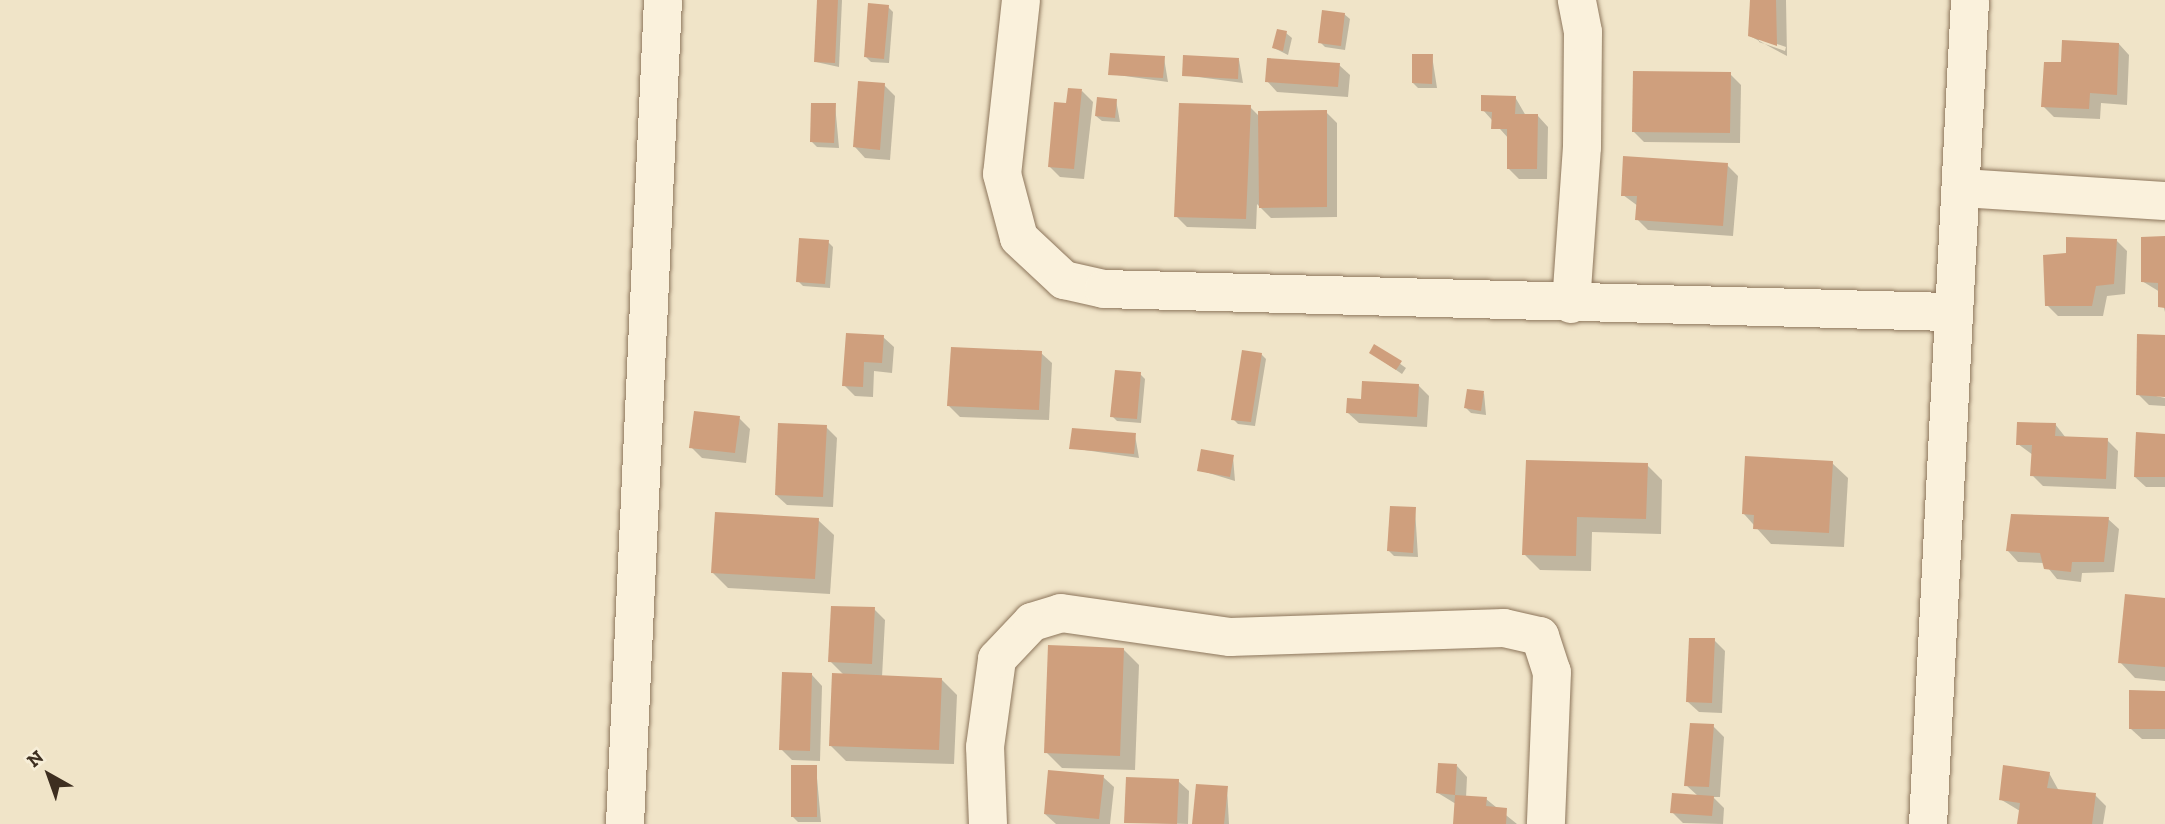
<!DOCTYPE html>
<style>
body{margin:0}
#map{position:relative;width:2165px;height:824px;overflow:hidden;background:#f0e4c8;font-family:"Zilla Slab",serif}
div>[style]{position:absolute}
.shadow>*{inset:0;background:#0003}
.building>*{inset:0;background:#cf9f7d}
.roads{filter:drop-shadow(0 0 2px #8d765c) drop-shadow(0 0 2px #8d765c)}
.street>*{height:38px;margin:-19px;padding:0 19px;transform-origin:19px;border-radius:19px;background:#faf1dc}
span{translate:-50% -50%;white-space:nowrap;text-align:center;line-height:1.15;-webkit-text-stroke:6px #f7eed8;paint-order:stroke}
.north{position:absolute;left:14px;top:740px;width:70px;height:70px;-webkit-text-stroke:5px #f7eed8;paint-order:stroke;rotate:320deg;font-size:19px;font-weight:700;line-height:28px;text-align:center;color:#3d2e20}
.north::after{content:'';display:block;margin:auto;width:24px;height:32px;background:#3d2e20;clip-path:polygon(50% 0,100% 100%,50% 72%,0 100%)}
</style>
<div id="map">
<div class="shadow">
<div style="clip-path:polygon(819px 0,842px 0,839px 67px,816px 62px)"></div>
<div style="clip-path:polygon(evenodd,1752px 0,1786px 0,1787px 56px,1750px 36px,1752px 0,1759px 38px,1786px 47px,1785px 51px,1759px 42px,1759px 38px)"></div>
<div style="clip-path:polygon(888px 7px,893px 12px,889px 63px,871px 62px,866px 57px)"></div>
<div style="clip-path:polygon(1344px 14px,1350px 19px,1345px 50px,1325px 47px,1320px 42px)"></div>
<div style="clip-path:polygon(1286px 33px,1292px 38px,1288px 55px,1274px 48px)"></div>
<div style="clip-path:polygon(2119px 44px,2129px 55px,2127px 105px,2101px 103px,2100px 119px,2054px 117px,2043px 106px,2063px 64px)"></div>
<div style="clip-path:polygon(1432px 56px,1437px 88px,1418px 88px,1413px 83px)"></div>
<div style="clip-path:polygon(1164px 58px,1168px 82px,1110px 74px)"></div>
<div style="clip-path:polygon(1239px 60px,1243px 83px,1183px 75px)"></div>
<div style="clip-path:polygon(1339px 65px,1350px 75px,1348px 97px,1277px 92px,1267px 81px)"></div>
<div style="clip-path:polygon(1730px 74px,1741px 85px,1740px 143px,1644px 142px,1633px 131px)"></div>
<div style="clip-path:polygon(884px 85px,895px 96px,890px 160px,865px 158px,855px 147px)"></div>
<div style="clip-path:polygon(1082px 91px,1093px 102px,1084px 179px,1060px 177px,1049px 166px,1068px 104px)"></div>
<div style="clip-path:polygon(1515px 97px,1526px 116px,1538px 116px,1548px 127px,1547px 179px,1519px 179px,1508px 168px,1509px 139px,1483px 110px)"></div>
<div style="clip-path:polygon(1116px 100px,1120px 122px,1102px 121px,1096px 116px)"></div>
<div style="clip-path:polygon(835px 104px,839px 148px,817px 147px,812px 142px)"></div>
<div style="clip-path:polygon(1250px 107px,1260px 117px,1326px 112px,1337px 123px,1337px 217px,1271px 218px,1257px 204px,1256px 229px,1187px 227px,1176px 216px)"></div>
<div style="clip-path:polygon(1727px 165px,1738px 176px,1733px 236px,1648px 230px,1637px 219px,1638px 206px,1623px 195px)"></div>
<div style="clip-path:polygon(2165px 237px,2165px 312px,2160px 292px,2142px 281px)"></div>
<div style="clip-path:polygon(2116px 240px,2127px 251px,2125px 294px,2107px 296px,2103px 316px,2058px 316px,2047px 305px,2068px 255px)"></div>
<div style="clip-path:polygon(828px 242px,833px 247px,830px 288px,803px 286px,798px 281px)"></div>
<div style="clip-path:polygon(883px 337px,894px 347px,892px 373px,874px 371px,873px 397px,855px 396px,844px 385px)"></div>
<div style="clip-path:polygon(2165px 337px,2165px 395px,2147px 394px,2165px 398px,2165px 406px,2149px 405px,2138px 394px)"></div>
<div style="clip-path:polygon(1375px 346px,1406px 368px,1402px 374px,1371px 353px)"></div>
<div style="clip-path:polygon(1041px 353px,1052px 363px,1049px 420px,960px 417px,949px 406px)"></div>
<div style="clip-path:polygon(1261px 354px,1266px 359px,1255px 426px,1238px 424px,1233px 419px)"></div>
<div style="clip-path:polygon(1140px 374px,1145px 379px,1141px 423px,1117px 421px,1112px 416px)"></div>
<div style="clip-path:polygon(1418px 385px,1429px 396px,1427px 427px,1359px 423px,1348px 413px,1362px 401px)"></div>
<div style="clip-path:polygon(1484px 393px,1486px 415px,1471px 413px,1466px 408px)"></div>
<div style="clip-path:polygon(739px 418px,750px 429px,746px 463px,702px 458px,691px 447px)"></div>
<div style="clip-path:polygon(2055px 424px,2066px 438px,2107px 440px,2118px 451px,2116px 489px,2043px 486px,2032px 475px,2033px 455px,2018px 444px)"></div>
<div style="clip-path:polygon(826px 427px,837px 438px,833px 507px,787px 505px,776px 495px)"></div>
<div style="clip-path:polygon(1135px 435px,1139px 458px,1071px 448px)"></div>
<div style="clip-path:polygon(2165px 435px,2165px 487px,2146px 487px,2135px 477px)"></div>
<div style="clip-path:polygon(1233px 457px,1235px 481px,1199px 470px)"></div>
<div style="clip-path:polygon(1832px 463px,1848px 478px,1844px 547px,1771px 544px,1744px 514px)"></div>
<div style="clip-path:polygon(1647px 465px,1662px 480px,1661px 534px,1592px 532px,1591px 571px,1540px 570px,1524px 554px)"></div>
<div style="clip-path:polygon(1415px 509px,1418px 557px,1394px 556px,1389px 551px)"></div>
<div style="clip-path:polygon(2108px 519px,2119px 529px,2114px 572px,2082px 573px,2081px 582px,2057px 579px,2044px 563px,2018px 562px,2008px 551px)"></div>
<div style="clip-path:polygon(818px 520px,834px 535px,830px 594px,728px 588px,712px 572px)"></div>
<div style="clip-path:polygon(2165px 600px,2165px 681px,2135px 678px,2120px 662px)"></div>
<div style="clip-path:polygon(874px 609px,885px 620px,882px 677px,941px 679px,957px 695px,954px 764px,846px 761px,830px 745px,844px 675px,830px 661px)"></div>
<div style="clip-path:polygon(1714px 640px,1725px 651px,1722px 713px,1699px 712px,1688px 702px)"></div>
<div style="clip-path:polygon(1123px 649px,1139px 665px,1135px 770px,1062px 768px,1046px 752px)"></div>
<div style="clip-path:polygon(812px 675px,822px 686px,820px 761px,792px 760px,781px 749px)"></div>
<div style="clip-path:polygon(2165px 692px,2165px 739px,2142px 739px,2131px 729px)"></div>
<div style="clip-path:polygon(1713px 726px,1724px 737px,1720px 797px,1713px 797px,1724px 808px,1723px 824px,1683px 823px,1672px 812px,1698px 796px,1686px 785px)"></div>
<div style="clip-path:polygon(1457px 766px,1467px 777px,1466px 798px,1486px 799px,1517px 824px,1455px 824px,1456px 804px,1438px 793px)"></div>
<div style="clip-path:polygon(816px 767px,821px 822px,798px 822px,793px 817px)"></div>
<div style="clip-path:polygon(2049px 773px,2059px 791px,2095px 795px,2106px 806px,2103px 824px,2019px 824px,2020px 811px,2000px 799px)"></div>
<div style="clip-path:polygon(1103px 777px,1114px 787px,1110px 824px,1056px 824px,1045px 814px)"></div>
<div style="clip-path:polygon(1178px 781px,1189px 791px,1188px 824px,1126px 822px)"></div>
<div style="clip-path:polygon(1227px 788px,1229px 824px,1194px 824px)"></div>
</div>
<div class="building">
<div style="clip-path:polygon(817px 0,838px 0,835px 63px,814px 62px)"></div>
<div style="clip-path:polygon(1750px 0,1776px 0,1777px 46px,1748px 36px)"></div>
<div style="clip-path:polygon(868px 3px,889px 5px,884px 59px,864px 57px)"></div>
<div style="clip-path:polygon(1322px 10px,1345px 13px,1341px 46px,1318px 43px)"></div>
<div style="clip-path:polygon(1277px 29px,1287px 31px,1283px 51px,1272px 48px)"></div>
<div style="clip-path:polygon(2062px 40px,2119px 43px,2117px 95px,2090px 93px,2089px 109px,2041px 107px,2044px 62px,2061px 62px)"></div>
<div style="clip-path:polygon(1110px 53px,1165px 56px,1163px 78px,1108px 75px)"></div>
<div style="clip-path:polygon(1412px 54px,1433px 54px,1432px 84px,1412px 83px)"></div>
<div style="clip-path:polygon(1183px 55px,1239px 58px,1238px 79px,1182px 76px)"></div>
<div style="clip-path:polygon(1267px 58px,1340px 63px,1338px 87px,1265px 82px)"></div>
<div style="clip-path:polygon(1633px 71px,1731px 72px,1730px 133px,1632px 132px)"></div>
<div style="clip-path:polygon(858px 81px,885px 83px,880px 150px,853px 147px)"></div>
<div style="clip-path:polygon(1068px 88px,1082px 89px,1074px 169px,1048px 167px,1054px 102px,1066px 103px)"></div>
<div style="clip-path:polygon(1481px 95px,1516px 96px,1515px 114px,1538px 114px,1537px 169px,1507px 169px,1507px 129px,1491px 129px,1492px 112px,1481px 111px)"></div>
<div style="clip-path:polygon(1097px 97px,1117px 99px,1115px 118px,1095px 116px)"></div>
<div style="clip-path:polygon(811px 103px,836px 103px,834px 143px,810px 142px)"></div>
<div style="clip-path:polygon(1179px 103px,1251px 105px,1246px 219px,1174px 217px)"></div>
<div style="clip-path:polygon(1327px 110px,1327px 207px,1259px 208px,1258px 111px)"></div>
<div style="clip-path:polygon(1623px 156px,1728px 163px,1723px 226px,1635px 220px,1637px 196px,1621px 196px)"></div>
<div style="clip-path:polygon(2165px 236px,2165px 308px,2158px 307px,2158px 283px,2141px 282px,2141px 237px)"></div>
<div style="clip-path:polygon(2066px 237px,2117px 239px,2114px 284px,2096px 286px,2092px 306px,2045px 306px,2043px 255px,2066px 253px)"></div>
<div style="clip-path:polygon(799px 238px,829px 240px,825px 284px,796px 282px)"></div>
<div style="clip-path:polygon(846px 333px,884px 335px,882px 363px,864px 362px,863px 387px,842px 386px)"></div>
<div style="clip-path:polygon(2137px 334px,2165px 335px,2165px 397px,2136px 395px)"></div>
<div style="clip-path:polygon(1374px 344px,1402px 361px,1396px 370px,1369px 353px)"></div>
<div style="clip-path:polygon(951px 347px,1042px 351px,1039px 410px,947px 406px)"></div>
<div style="clip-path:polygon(1242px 350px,1262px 353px,1251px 422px,1231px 420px)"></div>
<div style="clip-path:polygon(1115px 370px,1141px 372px,1137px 419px,1110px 417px)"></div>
<div style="clip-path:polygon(1362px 381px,1419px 384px,1417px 417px,1346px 413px,1347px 398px,1361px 399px)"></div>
<div style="clip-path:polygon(1467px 389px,1484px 391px,1481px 411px,1464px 408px)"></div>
<div style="clip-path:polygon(694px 411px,740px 416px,735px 453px,689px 448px)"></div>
<div style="clip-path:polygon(2017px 422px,2056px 423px,2055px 436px,2108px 438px,2106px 479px,2030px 476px,2032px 445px,2016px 445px)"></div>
<div style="clip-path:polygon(778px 423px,827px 425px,823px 497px,775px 495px)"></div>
<div style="clip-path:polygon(1072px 428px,1136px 433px,1134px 454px,1069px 449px)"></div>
<div style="clip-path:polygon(2136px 432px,2165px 434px,2165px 477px,2134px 477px)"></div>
<div style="clip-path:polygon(1201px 449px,1234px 455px,1230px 477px,1197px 471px)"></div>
<div style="clip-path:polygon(1745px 456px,1833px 461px,1829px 533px,1753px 529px,1754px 515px,1742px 514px)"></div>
<div style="clip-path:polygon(1526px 460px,1648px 463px,1646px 519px,1577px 517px,1576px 556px,1522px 555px)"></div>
<div style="clip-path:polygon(1390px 506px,1416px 507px,1413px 553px,1387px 551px)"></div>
<div style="clip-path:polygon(715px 512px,819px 518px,815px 579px,711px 573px)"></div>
<div style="clip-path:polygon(2011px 514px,2109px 517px,2104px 562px,2072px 562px,2071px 572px,2044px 569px,2040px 553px,2006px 551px)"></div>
<div style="clip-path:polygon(2125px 594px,2165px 598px,2165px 667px,2118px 663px)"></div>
<div style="clip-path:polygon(831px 606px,875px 607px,872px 664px,828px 662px)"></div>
<div style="clip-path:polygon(1689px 638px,1715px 638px,1712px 703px,1686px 702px)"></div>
<div style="clip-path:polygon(1048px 645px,1124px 648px,1120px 756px,1044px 753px)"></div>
<div style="clip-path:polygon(782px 672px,812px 673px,810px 751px,779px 750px)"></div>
<div style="clip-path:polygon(832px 673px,942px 678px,939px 750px,829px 746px)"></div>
<div style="clip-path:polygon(2129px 690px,2165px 691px,2165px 729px,2129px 729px)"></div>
<div style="clip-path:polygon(1690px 723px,1714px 724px,1709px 787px,1684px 786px)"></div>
<div style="clip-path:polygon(1438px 763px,1457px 764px,1455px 795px,1436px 793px)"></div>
<div style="clip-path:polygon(791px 765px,817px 765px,817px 817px,791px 817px)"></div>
<div style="clip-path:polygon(2003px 765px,2050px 772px,2047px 788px,2096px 793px,2092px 824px,2017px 824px,2020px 803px,1999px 800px)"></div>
<div style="clip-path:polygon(1048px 770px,1104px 775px,1099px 819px,1044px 814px)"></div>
<div style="clip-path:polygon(1126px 777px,1179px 779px,1177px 824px,1124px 823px)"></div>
<div style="clip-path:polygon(1196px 784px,1228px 786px,1224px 824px,1192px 824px)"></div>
<div style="clip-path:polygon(1672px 793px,1714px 796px,1712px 816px,1670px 813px)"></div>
<div style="clip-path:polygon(1455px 795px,1487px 797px,1486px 806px,1507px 808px,1506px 824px,1453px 824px)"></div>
</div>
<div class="roads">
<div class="street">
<div style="left:1021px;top:0;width:175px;rotate:96.2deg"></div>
<div style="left:1002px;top:174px;width:66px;rotate:75.1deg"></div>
<div style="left:1019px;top:238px;width:62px;rotate:43deg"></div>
<div style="left:1064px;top:280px;width:41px;rotate:12.7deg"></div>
<div style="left:1104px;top:289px;width:845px;rotate:1.56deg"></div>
<div style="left:1962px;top:188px;width:203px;rotate:3.7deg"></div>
<div style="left:1571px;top:304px;width:157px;rotate:-86deg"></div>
<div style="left:1582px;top:147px;width:115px;rotate:-89.5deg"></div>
<div style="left:1583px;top:32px;width:33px;rotate:-101deg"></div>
<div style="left:625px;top:824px;width:825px;rotate:-87.36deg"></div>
<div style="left:988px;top:824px;width:77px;rotate:-92.2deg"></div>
<div style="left:985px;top:747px;width:89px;rotate:-82.2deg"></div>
<div style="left:997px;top:659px;width:51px;rotate:-46.6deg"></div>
<div style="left:1032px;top:622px;width:30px;rotate:-17deg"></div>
<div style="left:1061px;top:613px;width:171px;rotate:8.1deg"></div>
<div style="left:1230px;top:637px;width:274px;rotate:-1.9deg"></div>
<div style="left:1504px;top:628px;width:37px;rotate:13deg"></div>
<div style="left:1540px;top:636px;width:38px;rotate:72deg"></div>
<div style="left:1552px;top:672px;width:152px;rotate:92.3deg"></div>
<div style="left:1928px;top:824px;width:825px;rotate:-87.08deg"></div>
</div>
</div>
<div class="north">N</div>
</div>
